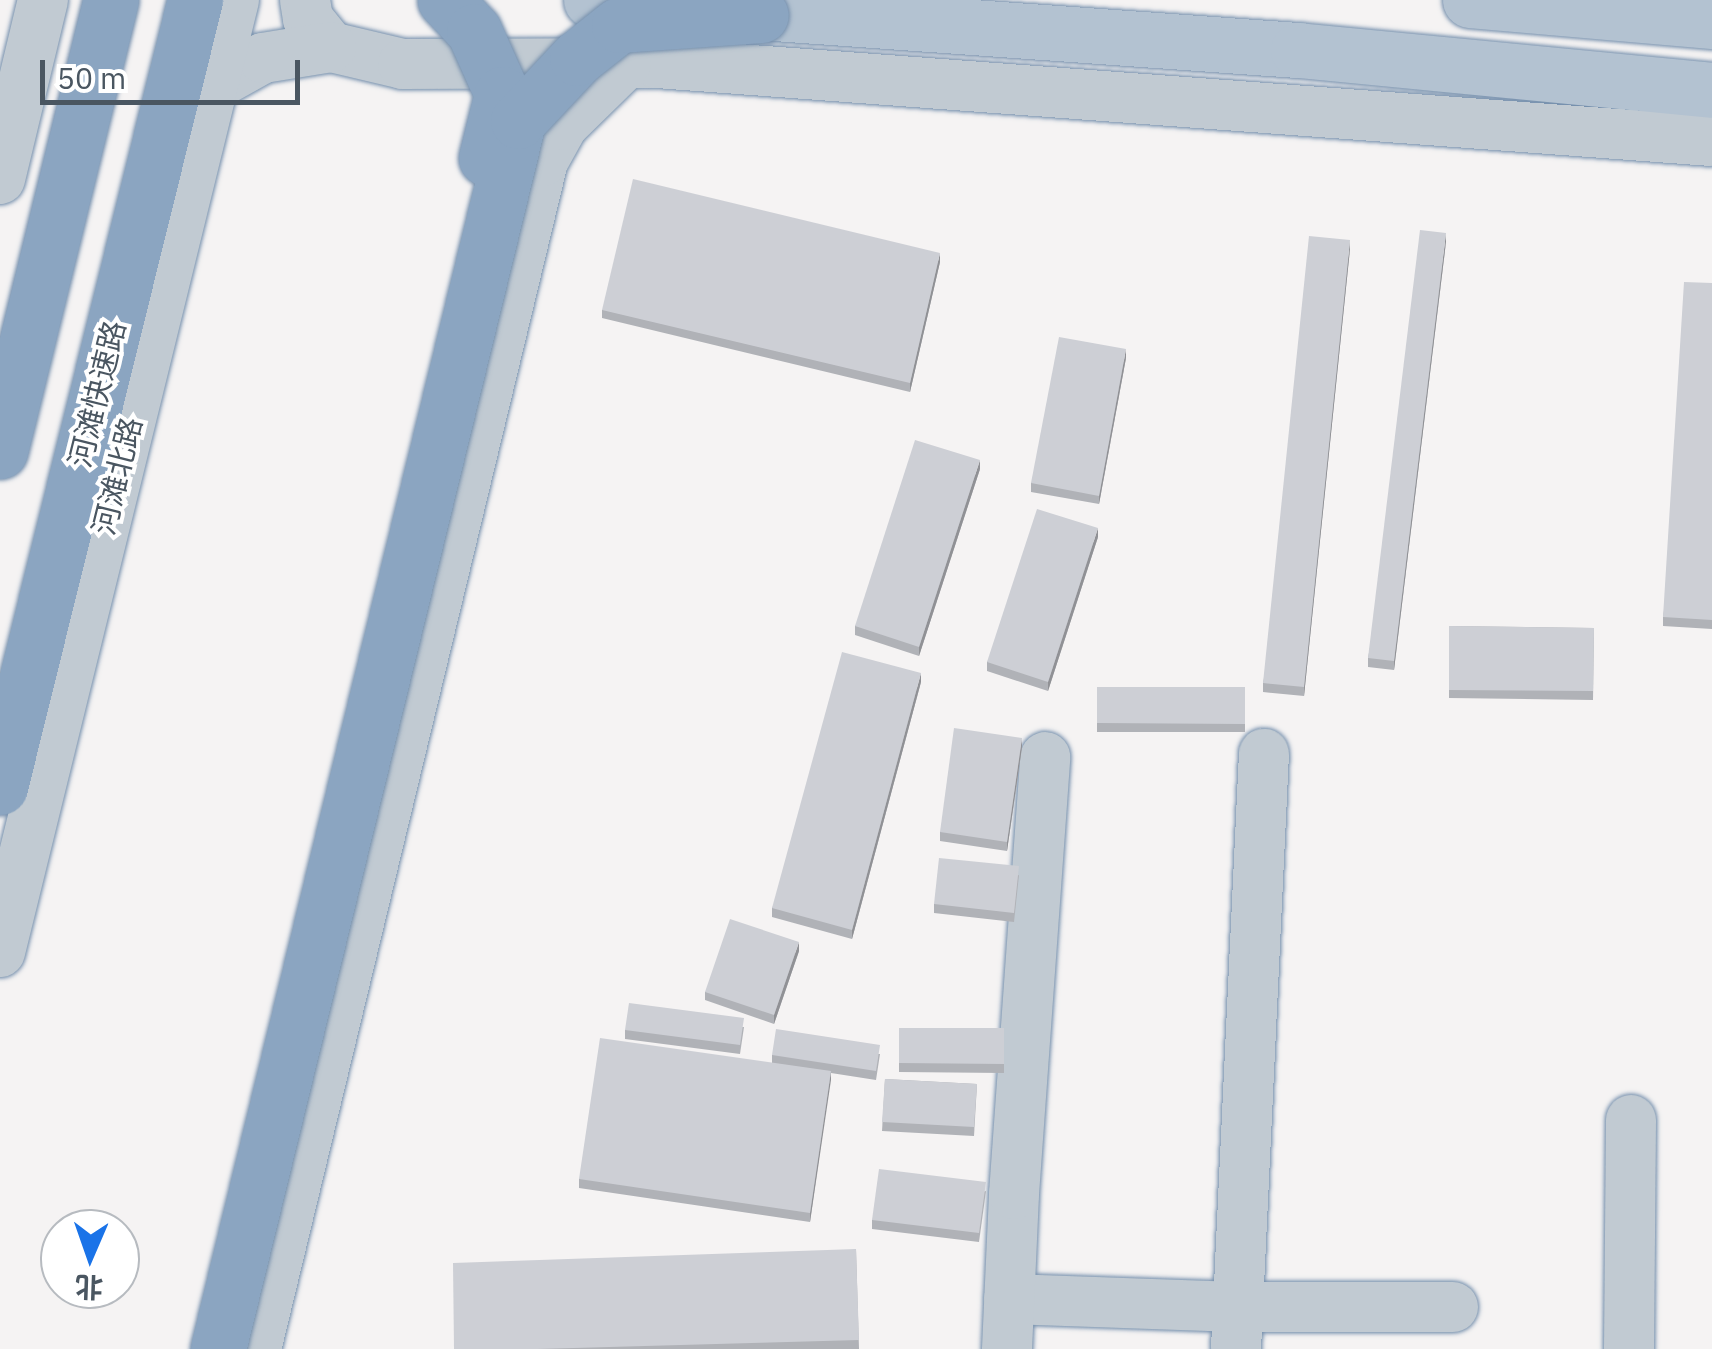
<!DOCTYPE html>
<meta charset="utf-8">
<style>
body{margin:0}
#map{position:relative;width:1712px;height:1349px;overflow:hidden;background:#f5f3f3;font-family:"IBM Plex Sans","Noto Sans SC",sans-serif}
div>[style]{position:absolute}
.roads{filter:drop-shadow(0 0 2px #7690ad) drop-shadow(0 0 2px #7690ad)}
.minor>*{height:50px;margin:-25px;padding:0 25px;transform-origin:25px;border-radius:25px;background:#c1cad2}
.major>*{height:55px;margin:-27.5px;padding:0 27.5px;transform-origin:27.5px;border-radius:27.5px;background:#b3c2d1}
.highway>*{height:55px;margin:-27.5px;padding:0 27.5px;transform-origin:27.5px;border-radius:27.5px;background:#8ba5c1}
.bridges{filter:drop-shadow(0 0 2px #7690ad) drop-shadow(0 0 2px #7690ad)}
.highway-bridge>*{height:55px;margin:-27.5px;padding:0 27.5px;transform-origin:27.5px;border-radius:27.5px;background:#8ba5c1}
.wall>*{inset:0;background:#b0b2b7}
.shaded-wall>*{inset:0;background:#909195}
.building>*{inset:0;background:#cdcfd5}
span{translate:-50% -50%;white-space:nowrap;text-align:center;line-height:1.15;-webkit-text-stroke:8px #fff;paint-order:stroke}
.street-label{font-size:30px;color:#4a5661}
.north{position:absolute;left:40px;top:1209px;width:100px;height:100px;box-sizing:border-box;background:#fff;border:2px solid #b7bbc0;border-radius:50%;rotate:182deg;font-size:28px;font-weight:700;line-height:40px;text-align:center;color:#4a5661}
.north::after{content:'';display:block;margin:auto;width:35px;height:45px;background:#1a73e8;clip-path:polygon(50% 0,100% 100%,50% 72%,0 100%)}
.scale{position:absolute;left:40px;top:60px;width:260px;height:45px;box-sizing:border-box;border:5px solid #4a5661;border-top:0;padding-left:12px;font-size:30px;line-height:35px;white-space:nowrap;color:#4a5661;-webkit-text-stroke:8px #fff;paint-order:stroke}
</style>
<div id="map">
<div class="roads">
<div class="minor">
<div style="left:305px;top:0;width:19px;rotate:81deg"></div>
<div style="left:308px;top:19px;width:36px;rotate:51deg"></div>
<div style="left:331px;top:47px;width:74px;rotate:13.3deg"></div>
<div style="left:403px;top:64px;width:254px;rotate:-0.2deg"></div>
<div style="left:657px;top:63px;width:1058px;rotate:4.23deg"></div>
<div style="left:213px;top:86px;width:57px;rotate:-29.2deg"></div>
<div style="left:263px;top:58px;width:69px;rotate:-9.2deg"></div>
<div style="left:0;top:179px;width:184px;rotate:-76.5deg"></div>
<div style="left:0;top:952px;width:980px;rotate:-76.19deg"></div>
<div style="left:1009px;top:1299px;width:229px;rotate:2deg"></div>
<div style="left:1238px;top:1307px;width:215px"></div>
<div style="left:256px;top:1349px;width:1222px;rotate:-76.42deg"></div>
<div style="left:543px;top:161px;width:41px;rotate:-60.9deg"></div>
<div style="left:563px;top:125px;width:88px;rotate:-44.5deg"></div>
<div style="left:1007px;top:1349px;width:155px;rotate:-87.4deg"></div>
<div style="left:1014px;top:1194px;width:438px;rotate:-85.9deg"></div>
<div style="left:1236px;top:1349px;width:596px;rotate:-87.31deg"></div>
<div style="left:1629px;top:1349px;width:229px;rotate:-89.5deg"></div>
</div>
<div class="major">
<div style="left:591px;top:0;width:709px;rotate:4.05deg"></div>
<div style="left:1298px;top:50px;width:416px;rotate:5.5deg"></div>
<div style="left:1470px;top:0;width:243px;rotate:5deg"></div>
</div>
<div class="highway">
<div style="left:0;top:451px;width:464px;rotate:-76.2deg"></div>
<div style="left:0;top:787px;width:811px;rotate:-76.08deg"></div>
</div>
</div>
<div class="bridges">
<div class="highway-bridge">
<div style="left:445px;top:0;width:42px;rotate:46.9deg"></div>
<div style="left:474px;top:31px;width:69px;rotate:66deg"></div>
<div style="left:502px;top:94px;width:66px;rotate:104deg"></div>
<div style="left:218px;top:1349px;width:1264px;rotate:-76.27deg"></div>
<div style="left:518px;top:121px;width:86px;rotate:-46.9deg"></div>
<div style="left:577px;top:58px;width:53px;rotate:-38.2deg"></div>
<div style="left:619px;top:25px;width:142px;rotate:-4deg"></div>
</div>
</div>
<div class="wall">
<div style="clip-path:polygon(1446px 242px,1394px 670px,1368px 667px,1368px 658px)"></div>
<div style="clip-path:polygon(1350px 249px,1304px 696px,1263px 692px,1263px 683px)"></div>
<div style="clip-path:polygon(940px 262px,910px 392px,602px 318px,602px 310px)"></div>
<div style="clip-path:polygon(1712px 283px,1712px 629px,1663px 626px,1663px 617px)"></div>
<div style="clip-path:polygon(1126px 358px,1099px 504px,1031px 492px,1031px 483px)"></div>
<div style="clip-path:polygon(980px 469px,919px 656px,855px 635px,855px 626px)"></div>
<div style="clip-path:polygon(1098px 537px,1048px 691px,987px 671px,987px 662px)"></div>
<div style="clip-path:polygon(1449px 626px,1594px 628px,1593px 700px,1449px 698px)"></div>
<div style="clip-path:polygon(921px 682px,852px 939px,772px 917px,772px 908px)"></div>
<div style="clip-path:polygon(1097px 687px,1245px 687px,1245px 732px,1097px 732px)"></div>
<div style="clip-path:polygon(1022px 747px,1007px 851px,940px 841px,940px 832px)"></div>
<div style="clip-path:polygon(1019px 875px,1014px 922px,934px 913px,934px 904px)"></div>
<div style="clip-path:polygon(799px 951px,774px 1024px,705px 1000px,705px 992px)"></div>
<div style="clip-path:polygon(744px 1027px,740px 1054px,625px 1039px,625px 1030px)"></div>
<div style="clip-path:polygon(899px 1028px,1004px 1028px,1004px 1073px,899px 1072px)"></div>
<div style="clip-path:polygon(880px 1054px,876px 1080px,831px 1073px,810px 1222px,579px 1188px,579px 1179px,772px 1063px,772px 1055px)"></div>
<div style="clip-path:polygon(885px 1079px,977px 1084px,974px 1136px,882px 1131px)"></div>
<div style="clip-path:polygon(986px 1191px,979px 1242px,872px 1229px,872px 1220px)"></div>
<div style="clip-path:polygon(856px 1249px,859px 1349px,454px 1349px)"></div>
</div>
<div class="shaded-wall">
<div style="clip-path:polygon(1446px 233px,1446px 242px,1394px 670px,1394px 661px)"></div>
<div style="clip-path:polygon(1350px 240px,1350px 249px,1304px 696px,1304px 687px)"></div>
<div style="clip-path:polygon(940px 253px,940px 262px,910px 392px,910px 383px)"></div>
<div style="clip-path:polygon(1126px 349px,1126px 358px,1099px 504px,1099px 496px)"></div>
<div style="clip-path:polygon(980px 460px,980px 469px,919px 656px,919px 647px)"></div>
<div style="clip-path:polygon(1098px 528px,1098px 537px,1048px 691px,1048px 682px)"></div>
<div style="clip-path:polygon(921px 673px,921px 682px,852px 939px,852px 930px)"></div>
<div style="clip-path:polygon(1022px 738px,1022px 747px,1007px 851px,1007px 842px)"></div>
<div style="clip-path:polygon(799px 942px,799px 951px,774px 1024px,774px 1015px)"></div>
<div style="clip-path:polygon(831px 1071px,831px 1080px,810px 1222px,810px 1213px)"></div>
</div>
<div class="building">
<div style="clip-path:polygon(633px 179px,940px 253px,910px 383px,602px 310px)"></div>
<div style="clip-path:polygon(1420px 230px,1446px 233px,1394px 661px,1368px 658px)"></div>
<div style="clip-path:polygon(1309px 236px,1350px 240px,1304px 687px,1263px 683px)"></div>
<div style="clip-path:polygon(1684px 282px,1712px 283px,1712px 620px,1663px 617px)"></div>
<div style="clip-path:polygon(1059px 337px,1126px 349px,1099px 496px,1031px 483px)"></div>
<div style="clip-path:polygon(915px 440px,980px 460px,919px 647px,855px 626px)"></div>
<div style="clip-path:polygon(1037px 509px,1098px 528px,1048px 682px,987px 662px)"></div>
<div style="clip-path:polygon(1449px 626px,1594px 628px,1593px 691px,1449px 690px)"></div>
<div style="clip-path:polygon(842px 652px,921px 673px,852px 930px,772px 908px)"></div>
<div style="clip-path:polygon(1097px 687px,1245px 687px,1245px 724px,1097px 723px)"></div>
<div style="clip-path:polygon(954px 728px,1022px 738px,1007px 842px,940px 832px)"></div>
<div style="clip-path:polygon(939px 858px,1019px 866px,1014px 913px,934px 904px)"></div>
<div style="clip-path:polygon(730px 919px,799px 942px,774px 1015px,705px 992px)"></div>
<div style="clip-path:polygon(629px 1003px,744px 1018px,740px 1045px,625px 1030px)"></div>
<div style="clip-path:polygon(899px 1028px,1004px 1028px,1004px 1064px,899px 1063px)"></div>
<div style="clip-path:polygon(776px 1029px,880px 1045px,876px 1071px,772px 1055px)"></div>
<div style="clip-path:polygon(600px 1038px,831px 1071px,810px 1213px,579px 1179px)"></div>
<div style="clip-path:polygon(885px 1079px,977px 1084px,974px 1127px,882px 1122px)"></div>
<div style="clip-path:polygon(879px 1169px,986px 1182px,979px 1233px,872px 1220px)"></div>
<div style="clip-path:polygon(856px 1249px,859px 1340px,538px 1349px,454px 1349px,453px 1263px)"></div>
</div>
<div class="street-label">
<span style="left:97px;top:394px;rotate:-76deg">河滩快速路</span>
<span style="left:117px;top:476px;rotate:-76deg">河滩北路</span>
</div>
<div class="north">北</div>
<div class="scale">50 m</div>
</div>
